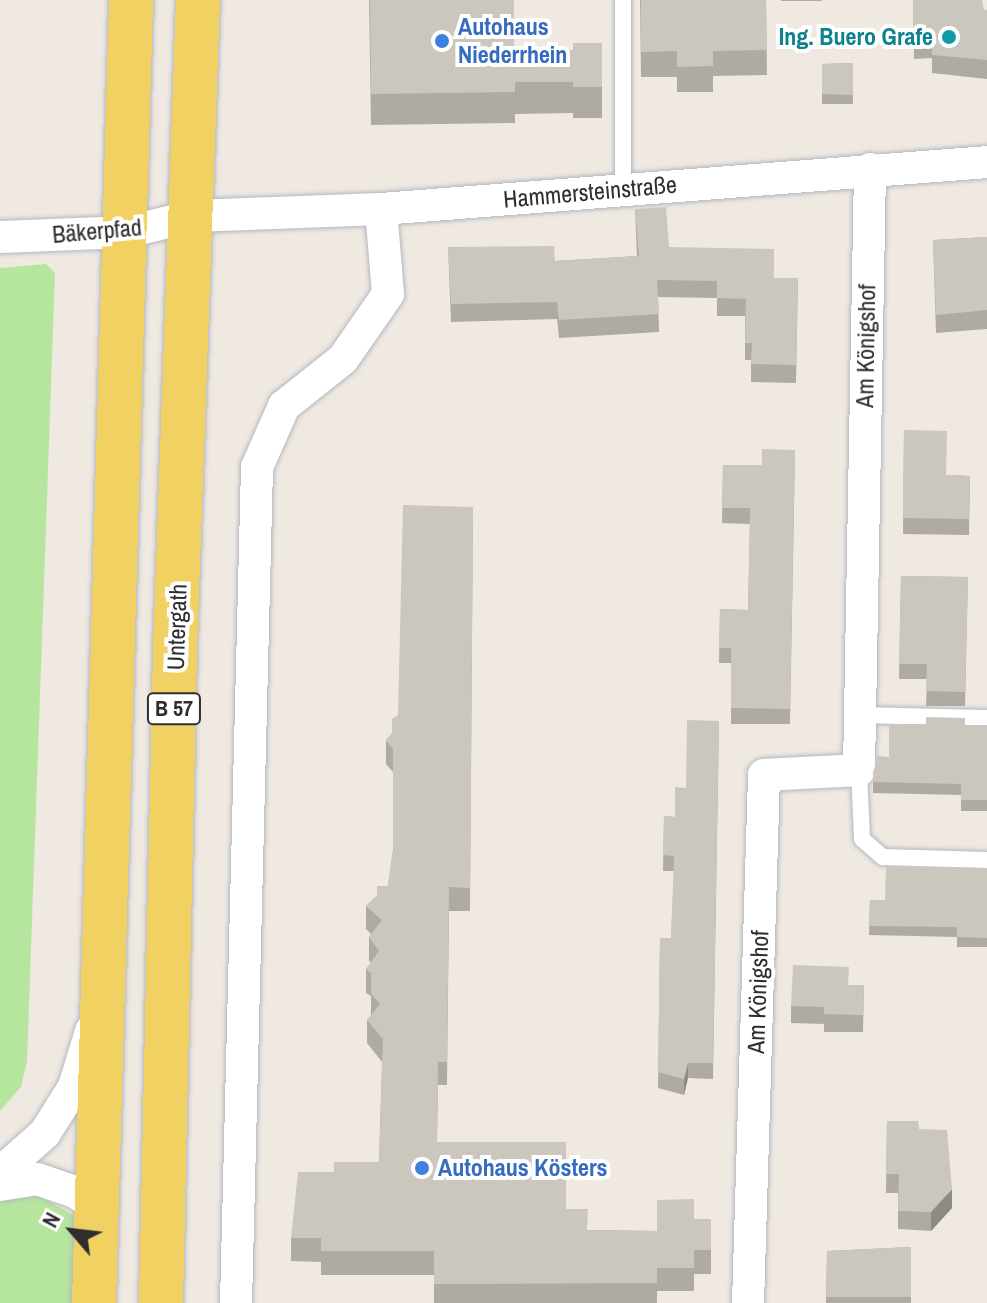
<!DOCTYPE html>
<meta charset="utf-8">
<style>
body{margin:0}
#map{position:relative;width:987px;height:1303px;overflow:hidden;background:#efe9e1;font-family:"Archivo Narrow",sans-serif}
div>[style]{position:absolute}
.green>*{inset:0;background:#b6e59e}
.roads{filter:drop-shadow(0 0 2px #b4b7c1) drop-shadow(0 0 2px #b4b7c1)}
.lane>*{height:16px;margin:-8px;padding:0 8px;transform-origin:8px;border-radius:8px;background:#fff}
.street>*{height:32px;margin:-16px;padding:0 16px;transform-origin:16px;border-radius:16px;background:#fff}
.primary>*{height:44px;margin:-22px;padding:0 22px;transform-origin:22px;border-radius:22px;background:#f2d163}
.wall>*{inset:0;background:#afaba4}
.shaded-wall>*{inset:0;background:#8e8b86}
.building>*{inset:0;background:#cbc7bf}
.dots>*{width:22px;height:22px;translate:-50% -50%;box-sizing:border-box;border:4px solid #fff;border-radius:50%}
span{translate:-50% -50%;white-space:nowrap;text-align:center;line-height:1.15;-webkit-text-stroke:8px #fff;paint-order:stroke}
.shield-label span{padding:2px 6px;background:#fff;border:2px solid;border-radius:6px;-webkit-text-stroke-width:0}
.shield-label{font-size:22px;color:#2e2e2e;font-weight:700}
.shop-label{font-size:24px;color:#366cbe;font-weight:700}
.left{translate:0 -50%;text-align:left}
.culture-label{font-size:24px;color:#0d838f;font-weight:700}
.right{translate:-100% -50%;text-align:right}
.street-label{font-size:24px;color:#2e2e2e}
.north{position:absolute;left:32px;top:1191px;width:80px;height:80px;-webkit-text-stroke:6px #fff;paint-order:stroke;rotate:298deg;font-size:22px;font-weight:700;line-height:32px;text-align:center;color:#2e2e2e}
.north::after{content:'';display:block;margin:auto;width:28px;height:36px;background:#2e2e2e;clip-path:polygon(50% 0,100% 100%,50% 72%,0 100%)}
</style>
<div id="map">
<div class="green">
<div style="clip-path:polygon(46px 264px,55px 273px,27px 1061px,21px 1087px,0 1111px,0 268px)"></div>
<div style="clip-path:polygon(0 1174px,79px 1218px,75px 1303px,0 1303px)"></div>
</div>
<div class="roads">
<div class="lane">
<div style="left:623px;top:0;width:189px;rotate:90deg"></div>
<div style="left:857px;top:715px;width:130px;rotate:1.3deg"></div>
<div style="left:859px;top:770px;width:69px;rotate:87.5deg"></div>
<div style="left:862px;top:839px;width:28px;rotate:41deg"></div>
<div style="left:883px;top:857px;width:104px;rotate:1.7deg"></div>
</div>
<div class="street">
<div style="left:0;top:237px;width:127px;rotate:-2.3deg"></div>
<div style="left:127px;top:232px;width:68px;rotate:-13.6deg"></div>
<div style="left:193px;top:216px;width:188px;rotate:-2.1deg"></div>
<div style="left:381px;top:209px;width:608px;rotate:-4.43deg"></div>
<div style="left:0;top:1173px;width:60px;rotate:-41.6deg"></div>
<div style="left:45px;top:1133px;width:54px;rotate:-57.8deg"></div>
<div style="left:74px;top:1087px;width:59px;rotate:-73.1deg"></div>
<div style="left:0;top:1185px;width:37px;rotate:-9deg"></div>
<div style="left:37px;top:1179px;width:40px;rotate:18.9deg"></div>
<div style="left:75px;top:1192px;width:27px;rotate:34deg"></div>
<div style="left:236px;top:1303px;width:836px;rotate:-88.56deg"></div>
<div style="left:257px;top:467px;width:67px;rotate:-66.1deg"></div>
<div style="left:284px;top:406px;width:75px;rotate:-38.5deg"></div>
<div style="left:343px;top:359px;width:79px;rotate:-55.3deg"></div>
<div style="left:388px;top:294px;width:85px;rotate:-94.7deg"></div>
<div style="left:748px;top:1303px;width:528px;rotate:-88.26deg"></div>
<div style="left:764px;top:775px;width:95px;rotate:-3deg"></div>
<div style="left:859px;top:770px;width:601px;rotate:-88.95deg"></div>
</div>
<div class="primary">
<div style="left:94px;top:1303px;width:1304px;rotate:-88.37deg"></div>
<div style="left:161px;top:1303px;width:654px;rotate:-88.77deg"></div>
<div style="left:175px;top:649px;width:649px;rotate:-87.97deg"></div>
</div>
</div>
<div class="wall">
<div style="clip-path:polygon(369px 0,514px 50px,573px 50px,602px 43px,602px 118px,573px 118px,573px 113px,515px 114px,515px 123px,371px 125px)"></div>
<div style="clip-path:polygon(640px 0,766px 0,767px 75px,713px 76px,713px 92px,677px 92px,677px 77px,641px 77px)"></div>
<div style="clip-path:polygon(781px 0,822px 0,822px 1px,781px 1px)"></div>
<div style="clip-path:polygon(913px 0,987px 10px,987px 79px,932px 73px,932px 58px,914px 59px)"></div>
<div style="clip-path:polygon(853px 63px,853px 104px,822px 104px,822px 64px)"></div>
<div style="clip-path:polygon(635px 209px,669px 247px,774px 278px,798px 278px,796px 383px,751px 382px,751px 360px,745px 360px,745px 316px,717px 316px,717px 298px,658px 297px,659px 332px,559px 338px,557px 319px,451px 322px,448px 247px,555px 261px,637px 256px)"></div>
<div style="clip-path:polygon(987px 237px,987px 329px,936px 333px,933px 240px)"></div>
<div style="clip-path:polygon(904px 430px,946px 475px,970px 476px,969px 535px,903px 534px)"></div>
<div style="clip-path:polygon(795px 450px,790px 724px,731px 724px,731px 663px,719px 663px,720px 609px,748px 610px,750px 524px,722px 523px,723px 465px,762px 465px)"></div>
<div style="clip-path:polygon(473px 507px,470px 911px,449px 911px,447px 1085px,438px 1085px,437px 1142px,566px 1209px,587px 1230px,657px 1231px,694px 1219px,711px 1219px,711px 1274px,694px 1274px,694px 1291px,657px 1291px,657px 1303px,434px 1303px,434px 1275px,321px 1275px,321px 1262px,291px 1261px,291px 1238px,334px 1172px,379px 1162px,382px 1062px,367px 1043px,367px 1020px,371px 1015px,371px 996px,366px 993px,366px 969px,371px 963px,369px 960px,369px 937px,371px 934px,366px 929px,366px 906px,388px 886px,393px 850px,393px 772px,386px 764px,386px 740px,392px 734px)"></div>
<div style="clip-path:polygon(901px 576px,968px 577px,965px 706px,926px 706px,927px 679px,899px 679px)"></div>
<div style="clip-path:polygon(719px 721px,713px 1079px,688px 1078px,684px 1095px,658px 1088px,660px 938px,671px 938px,674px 871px,663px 871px,664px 816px,675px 817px,686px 788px)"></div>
<div style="clip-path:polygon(965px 725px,987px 725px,987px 811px,961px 811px,961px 795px,873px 793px,873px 772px,889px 757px)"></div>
<div style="clip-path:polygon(987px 868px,987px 947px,957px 947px,957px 937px,869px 935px,870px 900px,885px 900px)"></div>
<div style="clip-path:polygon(849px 985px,864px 985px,863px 1032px,824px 1032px,824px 1024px,791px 1023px,791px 1006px)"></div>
<div style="clip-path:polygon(887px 1121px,919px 1129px,952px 1208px,931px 1231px,898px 1229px,898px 1193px,886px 1193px)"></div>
<div style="clip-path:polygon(911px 1247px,911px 1303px,826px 1303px,827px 1251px)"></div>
</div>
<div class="shaded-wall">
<div style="clip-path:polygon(688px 1063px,688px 1078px,684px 1095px,684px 1079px)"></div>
<div style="clip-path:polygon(952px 1189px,952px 1208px,931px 1231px,931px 1212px)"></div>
</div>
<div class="building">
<div style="clip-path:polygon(370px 0,514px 0,514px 50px,573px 50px,573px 43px,602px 43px,602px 87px,573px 87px,573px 82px,515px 82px,515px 92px,371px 94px)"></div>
<div style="clip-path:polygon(641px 0,766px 0,767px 50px,713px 51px,713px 66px,677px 67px,677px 51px,641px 52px)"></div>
<div style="clip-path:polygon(913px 0,982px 0,984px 10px,987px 10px,987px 60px,932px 55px,932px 40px,914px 40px)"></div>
<div style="clip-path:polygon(853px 63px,853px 95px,822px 94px,822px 64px)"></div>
<div style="clip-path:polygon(666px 207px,669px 247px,774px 249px,774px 278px,798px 278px,796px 365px,751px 364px,752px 343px,745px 343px,746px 299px,717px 298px,717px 281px,657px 280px,659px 314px,559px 320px,557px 302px,451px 304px,448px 247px,554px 246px,555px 261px,639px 256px,635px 209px)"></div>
<div style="clip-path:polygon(987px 237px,987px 310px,936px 315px,933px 240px)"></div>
<div style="clip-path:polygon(904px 430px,947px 431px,946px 475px,970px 476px,969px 519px,903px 518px)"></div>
<div style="clip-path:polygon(762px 449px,795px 450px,790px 709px,731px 708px,731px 648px,719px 648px,720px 609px,748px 610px,750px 508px,722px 508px,723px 465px,762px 465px)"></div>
<div style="clip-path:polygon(403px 505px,473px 507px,470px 888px,449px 887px,447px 1062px,438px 1062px,437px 1142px,566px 1142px,566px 1209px,588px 1209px,587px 1230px,657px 1231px,657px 1200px,694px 1199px,694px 1219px,711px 1219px,711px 1250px,694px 1250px,694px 1268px,657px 1268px,657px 1283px,434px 1284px,434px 1251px,321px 1251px,321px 1238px,291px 1238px,298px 1172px,334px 1172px,334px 1162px,379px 1162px,383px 1039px,367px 1020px,380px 1004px,371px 994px,371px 973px,366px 969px,379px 951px,369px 937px,382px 920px,366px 906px,377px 897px,377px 886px,388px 886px,393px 850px,393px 749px,386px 740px,392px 733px,392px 719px,398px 715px)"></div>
<div style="clip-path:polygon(901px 576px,968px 577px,965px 692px,926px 691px,927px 664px,899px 664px)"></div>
<div style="clip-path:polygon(926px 717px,965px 718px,965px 725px,987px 725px,987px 800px,961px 800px,961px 784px,873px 782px,873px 772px,878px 756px,889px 757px,889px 724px,926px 724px)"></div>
<div style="clip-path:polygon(687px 720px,719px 721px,713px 1063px,688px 1063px,684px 1079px,658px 1072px,660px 938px,671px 938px,673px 885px,674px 856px,663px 855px,664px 816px,675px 817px,675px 787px,686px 788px)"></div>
<div style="clip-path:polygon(886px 867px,987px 868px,987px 938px,957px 937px,957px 927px,869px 926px,870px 900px,885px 900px)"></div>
<div style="clip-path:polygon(793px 965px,849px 967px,848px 985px,864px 985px,863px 1015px,824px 1014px,824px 1007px,791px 1006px)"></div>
<div style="clip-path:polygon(887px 1121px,918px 1121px,919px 1129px,947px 1130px,952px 1189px,931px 1212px,898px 1211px,899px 1174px,886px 1174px)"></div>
<div style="clip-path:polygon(911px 1247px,911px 1297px,826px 1297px,827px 1251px)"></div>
</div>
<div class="dots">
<div style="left:949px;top:37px;background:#0f9aa8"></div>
<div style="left:442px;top:41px;background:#3f7fe0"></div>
<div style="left:422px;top:1168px;background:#3f7fe0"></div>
</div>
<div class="shield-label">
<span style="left:174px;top:709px">B 57</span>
</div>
<div class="shop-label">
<span class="left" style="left:458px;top:41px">Autohaus<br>Niederrhein</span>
<span class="left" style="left:438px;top:1168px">Autohaus Kösters</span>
</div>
<div class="culture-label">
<span class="right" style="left:933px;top:37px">Ing. Buero Grafe</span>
</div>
<div class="street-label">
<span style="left:590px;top:192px;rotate:-5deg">Hammersteinstraße</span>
<span style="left:97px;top:231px;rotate:-5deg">Bäkerpfad</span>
<span style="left:866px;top:346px;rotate:-89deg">Am Königshof</span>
<span style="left:177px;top:627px;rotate:-88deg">Untergath</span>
<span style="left:758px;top:992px;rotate:-88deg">Am Königshof</span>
</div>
<div class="north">N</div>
</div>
